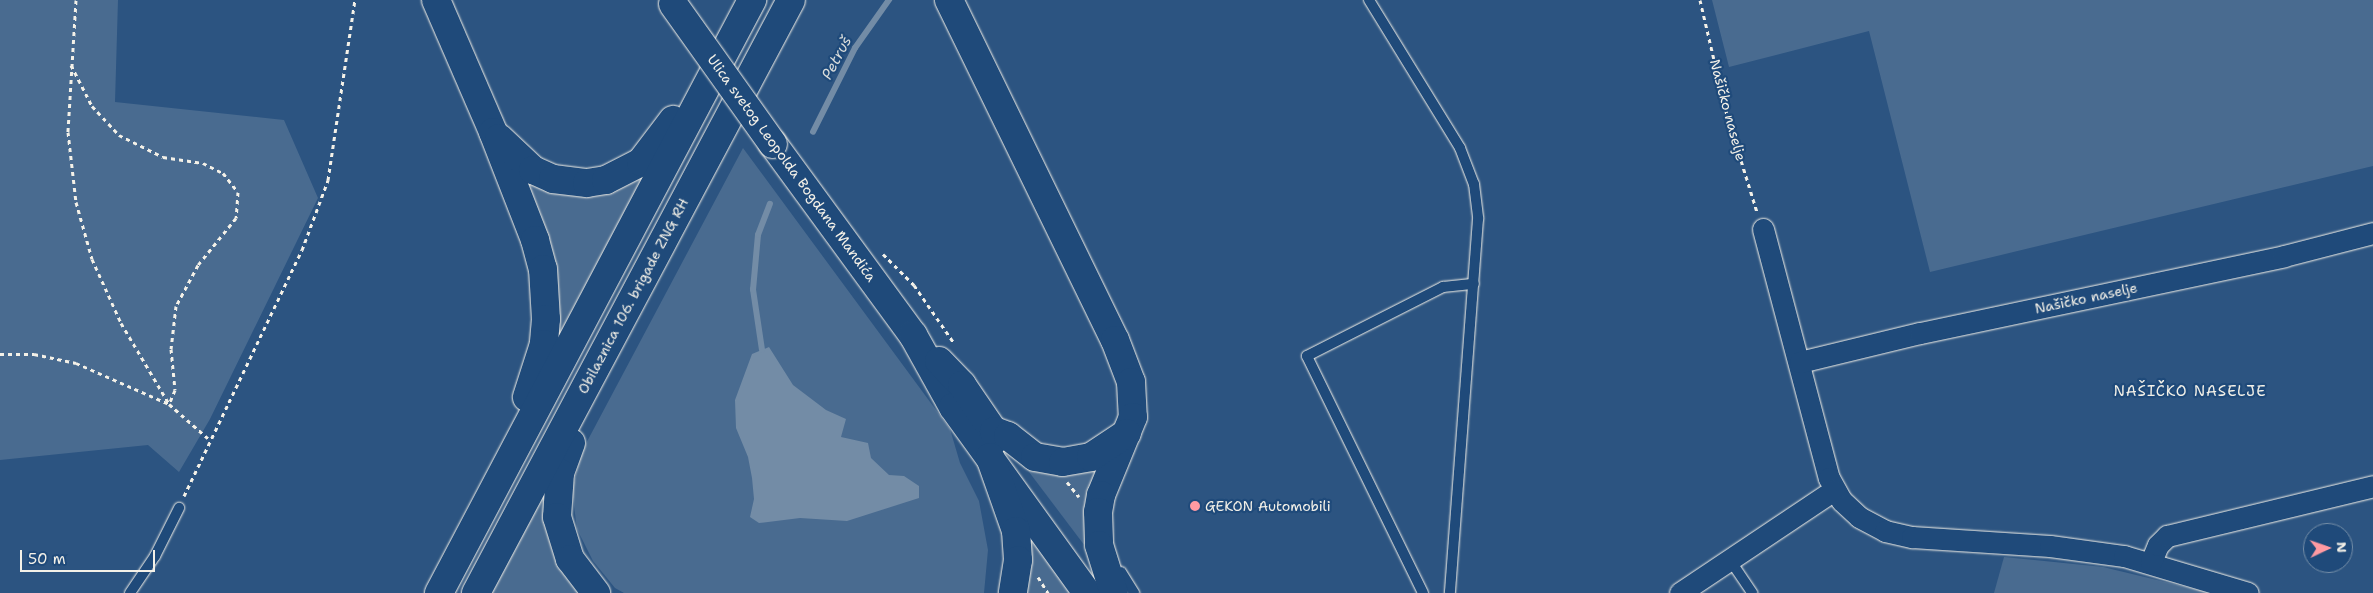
<!DOCTYPE html>
<meta charset="utf-8">
<style>
body{margin:0}
#map{position:relative;width:2373px;height:593px;overflow:hidden;background:#2c5481;font-family:"Shantell Sans",sans-serif}
div>[style]{position:absolute}
.green>*{inset:0;background:#496b90}
.water>*{inset:0;background:#738ca6}
.stream>*{height:5.5px;margin:-2.75px;padding:0 2.75px;transform-origin:2.75px;border-radius:2.75px;background:#738ca6}
.path>*{height:3px;margin-top:-1.5px;transform-origin:0;background:repeating-linear-gradient(90deg,#f4f1e8 0 4px,transparent 0 8px)}
.roads{filter:drop-shadow(0 0 1px #f4f1e8) drop-shadow(0 0 1px #f4f1e8)}
.lane>*{height:10px;margin:-5px;padding:0 5px;transform-origin:5px;border-radius:5px;background:#1f4a7a}
.street>*{height:21px;margin:-10.5px;padding:0 10.5px;transform-origin:10.5px;border-radius:10.5px;background:#1f4a7a}
.secondary>*{height:28px;margin:-14px;padding:0 14px;transform-origin:14px;border-radius:14px;background:#1f4a7a}
.highway>*{height:28px;margin:-14px;padding:0 14px;transform-origin:14px;border-radius:14px;background:#1f4a7a}
.bridges{filter:drop-shadow(0 0 1px #f4f1e8) drop-shadow(0 0 1px #f4f1e8)}
.secondary-bridge>*{height:28px;margin:-14px;padding:0 14px;transform-origin:14px;border-radius:14px;background:#1f4a7a}
.dots>*{width:14px;height:14px;translate:-50% -50%;box-sizing:border-box;border:2px solid #1f4a7a;border-radius:50%}
span{translate:-50% -50%;white-space:nowrap;text-align:center;line-height:1.15;-webkit-text-stroke:4.5px #1f4a7a;paint-order:stroke}
.street-label{font-size:14px;color:#f4f1e8}
.poi-label{font-size:14px;color:#f4f1e8}
.left{translate:0 -50%;text-align:left}
.water-label{font-size:15px;color:#dadddb;font-style:italic}
.neighbourhood-label{font-size:15px;color:#f4f1e8;letter-spacing:1px}
.north{position:absolute;left:2303px;top:523px;width:50px;height:50px;box-sizing:border-box;background:#1f4a7a;border:1px solid #748da6;border-radius:50%;rotate:87deg;font-size:14px;font-weight:700;line-height:20px;text-align:center;color:#f4f1e8}
.north::after{content:'';display:block;margin:auto;width:18px;height:22px;background:#ff9aa2;clip-path:polygon(50% 0,100% 100%,50% 72%,0 100%)}
.scale{position:absolute;left:20px;top:550px;width:135px;height:22px;box-sizing:border-box;border:2px solid #f4f1e8;border-top:0;padding-left:6px;font-size:15px;line-height:18px;white-space:nowrap;color:#f4f1e8;-webkit-text-stroke:4px #1f4a7a;paint-order:stroke}
</style>
<div id="map">
<div class="green">
<div style="clip-path:polygon(0 0,118px 0,115px 102px,284px 120px,318px 198px,210px 419px,179px 472px,148px 445px,0 460px)"></div>
<div style="clip-path:polygon(1712px 0,2373px 0,2373px 166px,1930px 272px,1869px 31px,1729px 67px)"></div>
<div style="clip-path:polygon(743px 148px,950px 429px,960px 463px,979px 501px,988px 550px,984px 593px,624px 593px,615px 588px,593px 561px,577px 529px,572px 490px,582px 451px)"></div>
<div style="clip-path:polygon(648px 168px,554px 357px,519px 170px,552px 189px)"></div>
<div style="clip-path:polygon(1103px 458px,1091px 554px,1023px 464px)"></div>
<div style="clip-path:polygon(549px 476px,588px 593px,486px 593px)"></div>
<div style="clip-path:polygon(1026px 520px,1079px 593px,1022px 593px)"></div>
<div style="clip-path:polygon(2004px 557px,2103px 567px,2211px 593px,1994px 593px)"></div>
</div>
<div class="water">
<div style="clip-path:polygon(769px 347px,793px 385px,826px 410px,846px 419px,841px 437px,868px 443px,871px 458px,889px 475px,904px 476px,919px 486px,919px 498px,847px 521px,800px 518px,759px 523px,750px 517px,754px 499px,752px 478px,748px 457px,736px 428px,735px 400px,752px 354px)"></div>
</div>
<div class="stream">
<div style="left:813px;top:132px;width:94px;rotate:-63.4deg"></div>
<div style="left:855px;top:48px;width:59px;rotate:-54.7deg"></div>
<div style="left:762px;top:350px;width:61px;rotate:-98.5deg"></div>
<div style="left:753px;top:290px;width:55px;rotate:-84.8deg"></div>
<div style="left:758px;top:235px;width:33px;rotate:-69deg"></div>
</div>
<div class="path">
<div style="left:76px;top:0;width:132px;rotate:93.5deg"></div>
<div style="left:68px;top:132px;width:70px;rotate:83.5deg"></div>
<div style="left:76px;top:202px;width:59px;rotate:74.3deg"></div>
<div style="left:92px;top:259px;width:70px;rotate:65.6deg"></div>
<div style="left:121px;top:323px;width:94px;rotate:59.3deg"></div>
<div style="left:1700px;top:0;width:118px;rotate:76.8deg"></div>
<div style="left:1727px;top:115px;width:102px;rotate:72.8deg"></div>
<div style="left:71px;top:65px;width:46px;rotate:62.9deg"></div>
<div style="left:92px;top:106px;width:40px;rotate:47deg"></div>
<div style="left:119px;top:135px;width:49px;rotate:26.6deg"></div>
<div style="left:163px;top:157px;width:40px;rotate:8.5deg"></div>
<div style="left:203px;top:163px;width:22px;rotate:27deg"></div>
<div style="left:223px;top:173px;width:24px;rotate:52deg"></div>
<div style="left:238px;top:192px;width:26px;rotate:94deg"></div>
<div style="left:236px;top:218px;width:60px;rotate:129deg"></div>
<div style="left:198px;top:265px;width:47px;rotate:118.2deg"></div>
<div style="left:176px;top:306px;width:43px;rotate:96.6deg"></div>
<div style="left:171px;top:349px;width:41px;rotate:84.4deg"></div>
<div style="left:175px;top:390px;width:15px;rotate:113deg"></div>
<div style="left:883px;top:254px;width:44px;rotate:45deg"></div>
<div style="left:914px;top:285px;width:70px;rotate:55.4deg"></div>
<div style="left:0;top:354px;width:34px"></div>
<div style="left:34px;top:354px;width:43px;rotate:12.1deg"></div>
<div style="left:76px;top:363px;width:102px;rotate:23.8deg"></div>
<div style="left:169px;top:404px;width:55px;rotate:41.3deg"></div>
<div style="left:1067px;top:482px;width:19px;rotate:51deg"></div>
<div style="left:184px;top:496px;width:273px;rotate:-64.4deg"></div>
<div style="left:302px;top:250px;width:75px;rotate:-69.6deg"></div>
<div style="left:328px;top:180px;width:182px;rotate:-81.5deg"></div>
<div style="left:1038px;top:577px;width:19px;rotate:58deg"></div>
</div>
<div class="roads">
<div class="lane">
<div style="left:1369px;top:0;width:174px;rotate:58.4deg"></div>
<div style="left:1460px;top:148px;width:39px;rotate:69deg"></div>
<div style="left:1474px;top:184px;width:35px;rotate:83deg"></div>
<div style="left:1478px;top:219px;width:375px;rotate:94.3deg"></div>
<div style="left:1730px;top:560px;width:40px;rotate:56deg"></div>
<div style="left:1121px;top:572px;width:25px;rotate:58deg"></div>
<div style="left:130px;top:593px;width:45px;rotate:-56deg"></div>
<div style="left:155px;top:556px;width:54px;rotate:-63.4deg"></div>
<div style="left:1423px;top:593px;width:264px;rotate:-116.1deg"></div>
<div style="left:1307px;top:356px;width:153px;rotate:-26.9deg"></div>
<div style="left:1443px;top:287px;width:31px;rotate:-6deg"></div>
</div>
<div class="street">
<div style="left:1763px;top:229px;width:258px;rotate:75.2deg"></div>
<div style="left:1829px;top:478px;width:26px;rotate:61deg"></div>
<div style="left:1842px;top:501px;width:23px;rotate:43deg"></div>
<div style="left:1859px;top:517px;width:30px;rotate:28deg"></div>
<div style="left:1885px;top:531px;width:28px;rotate:13deg"></div>
<div style="left:1912px;top:537px;width:138px;rotate:3.7deg"></div>
<div style="left:2050px;top:546px;width:75px;rotate:7.7deg"></div>
<div style="left:2124px;top:556px;width:129px;rotate:16.6deg"></div>
<div style="left:1800px;top:362px;width:123px;rotate:-13.6deg"></div>
<div style="left:1920px;top:333px;width:372px;rotate:-11.9deg"></div>
<div style="left:2284px;top:256px;width:92px;rotate:-14.5deg"></div>
<div style="left:2151px;top:562px;width:18px;rotate:-68deg"></div>
<div style="left:2158px;top:545px;width:13px;rotate:-45deg"></div>
<div style="left:2167px;top:536px;width:212px;rotate:-13.6deg"></div>
<div style="left:1680px;top:593px;width:185px;rotate:-33.8deg"></div>
</div>
<div class="secondary">
<div style="left:773px;top:144px;width:237px;rotate:53.8deg"></div>
<div style="left:913px;top:335px;width:82px;rotate:60.9deg"></div>
<div style="left:953px;top:407px;width:229px;rotate:54.2deg"></div>
<div style="left:939px;top:361px;width:33px;rotate:46deg"></div>
<div style="left:962px;top:385px;width:64px;rotate:55.8deg"></div>
</div>
<div class="highway">
<div style="left:436px;top:0;width:144px;rotate:66.6deg"></div>
<div style="left:493px;top:132px;width:116px;rotate:68.7deg"></div>
<div style="left:535px;top:240px;width:30px;rotate:75deg"></div>
<div style="left:543px;top:269px;width:50px;rotate:86.6deg"></div>
<div style="left:546px;top:319px;width:25px;rotate:95deg"></div>
<div style="left:544px;top:344px;width:56px;rotate:107.8deg"></div>
<div style="left:949px;top:0;width:378px;rotate:64deg"></div>
<div style="left:1115px;top:340px;width:45px;rotate:69.1deg"></div>
<div style="left:1131px;top:382px;width:35px;rotate:87deg"></div>
<div style="left:1133px;top:417px;width:84px;rotate:112.3deg"></div>
<div style="left:1101px;top:495px;width:17px;rotate:100deg"></div>
<div style="left:1098px;top:512px;width:33px;rotate:88deg"></div>
<div style="left:1099px;top:545px;width:50px;rotate:72.6deg"></div>
<div style="left:499px;top:138px;width:47px;rotate:43.3deg"></div>
<div style="left:533px;top:170px;width:22px;rotate:24deg"></div>
<div style="left:553px;top:179px;width:34px;rotate:7deg"></div>
<div style="left:587px;top:183px;width:19px;rotate:-9deg"></div>
<div style="left:606px;top:180px;width:39px;rotate:-27deg"></div>
<div style="left:641px;top:162px;width:53px;rotate:-52.7deg"></div>
<div style="left:994px;top:431px;width:15px;rotate:20deg"></div>
<div style="left:1008px;top:436px;width:34px;rotate:38deg"></div>
<div style="left:1035px;top:457px;width:28px;rotate:10deg"></div>
<div style="left:1063px;top:462px;width:28px;rotate:-10deg"></div>
<div style="left:1091px;top:457px;width:43px;rotate:-33.7deg"></div>
<div style="left:571px;top:443px;width:32px;rotate:110deg"></div>
<div style="left:560px;top:473px;width:44px;rotate:93.9deg"></div>
<div style="left:557px;top:517px;width:44px;rotate:72.8deg"></div>
<div style="left:570px;top:559px;width:43px;rotate:52.6deg"></div>
<div style="left:990px;top:457px;width:78px;rotate:70.6deg"></div>
<div style="left:1016px;top:531px;width:29px;rotate:86deg"></div>
<div style="left:1018px;top:560px;width:33px;rotate:99deg"></div>
<div style="left:439px;top:593px;width:671px;rotate:-62.17deg"></div>
<div style="left:476px;top:593px;width:671px;rotate:-62.02deg"></div>
</div>
</div>
<div class="bridges">
<div class="secondary-bridge">
<div style="left:673px;top:4px;width:172px;rotate:54.5deg"></div>
</div>
</div>
<div class="dots">
<div style="left:1195px;top:506px;background:#ff9aa2"></div>
</div>
<div class="street-label">
<span style="left:1728px;top:110px;rotate:75deg">Našičko naselje</span>
<span style="left:792px;top:168px;rotate:54deg">Ulica svetog Leopolda Bogdana Mandića</span>
<span style="left:633px;top:296px;rotate:-62deg">Obilaznica 106. brigade ZNG RH</span>
<span style="left:2086px;top:298px;rotate:-12deg">Našičko naselje</span>
</div>
<div class="poi-label">
<span class="left" style="left:1205px;top:506px">GEKON Automobili</span>
</div>
<div class="water-label">
<span style="left:837px;top:58px;rotate:-62deg">Petruš</span>
</div>
<div class="neighbourhood-label">
<span style="left:2190px;top:392px">NAŠIČKO NASELJE</span>
</div>
<div class="north">N</div>
<div class="scale">50 m</div>
</div>
